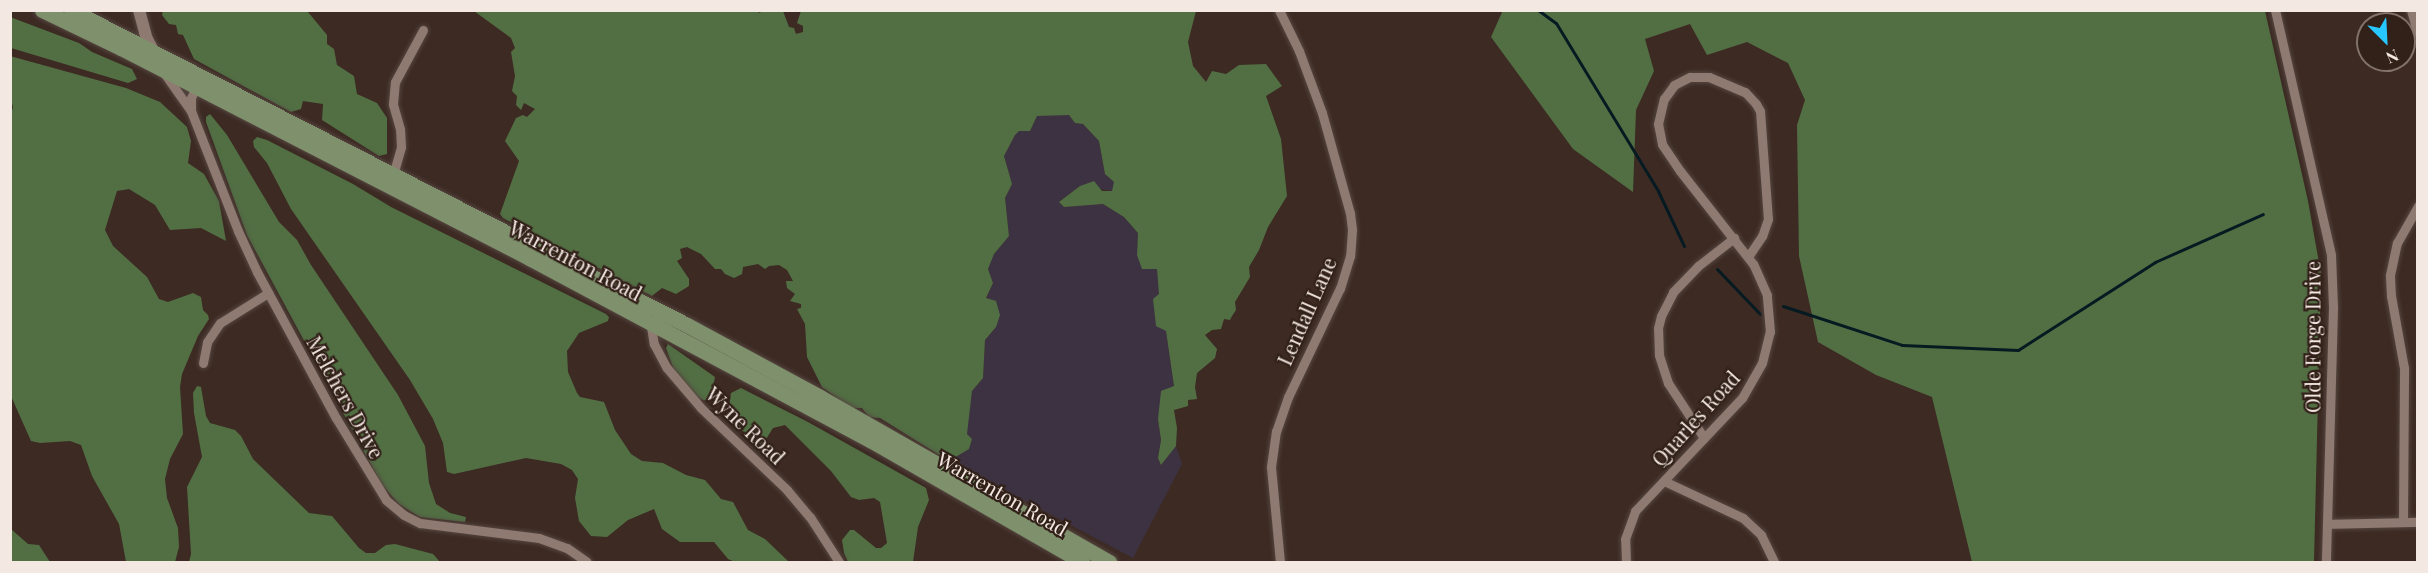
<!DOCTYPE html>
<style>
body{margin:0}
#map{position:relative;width:2428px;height:573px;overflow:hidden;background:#3c2a23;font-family:"Playfair Display",serif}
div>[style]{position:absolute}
.industrial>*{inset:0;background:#3d3241}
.forest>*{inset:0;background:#526f44}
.stream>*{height:3px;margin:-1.5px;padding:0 1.5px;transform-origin:1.5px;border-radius:1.5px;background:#061a21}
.roads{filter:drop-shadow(0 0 2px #554640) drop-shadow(0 0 2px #554640)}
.minor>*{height:9px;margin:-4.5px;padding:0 4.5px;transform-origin:4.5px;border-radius:4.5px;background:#8f7a71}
.tertiary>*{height:12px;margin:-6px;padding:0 6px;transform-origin:6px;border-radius:6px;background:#8f7a71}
.primary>*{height:15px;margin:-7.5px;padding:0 7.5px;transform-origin:7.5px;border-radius:7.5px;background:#7e906c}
span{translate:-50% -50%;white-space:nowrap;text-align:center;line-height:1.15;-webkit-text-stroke:4.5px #322119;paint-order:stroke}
.street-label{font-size:20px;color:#f4e8e3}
.frame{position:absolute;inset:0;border:12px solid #f4e8e3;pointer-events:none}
.north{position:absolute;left:2356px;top:12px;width:60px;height:60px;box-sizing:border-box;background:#322119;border:2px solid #80716a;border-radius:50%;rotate:156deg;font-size:16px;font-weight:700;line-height:24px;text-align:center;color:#f4e8e3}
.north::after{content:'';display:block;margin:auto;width:21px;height:27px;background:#27c8ff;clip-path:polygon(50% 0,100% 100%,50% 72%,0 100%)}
</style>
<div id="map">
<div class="industrial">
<div style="clip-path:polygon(1052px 115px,1069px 115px,1075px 123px,1083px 124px,1099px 141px,1105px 174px,1114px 182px,1113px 191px,1080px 186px,1059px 202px,1064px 207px,1103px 204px,1124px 217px,1138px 233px,1137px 255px,1157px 268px,1174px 386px,1158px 419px,1161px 440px,1158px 458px,1161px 465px,1176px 446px,1182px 464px,1133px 558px,949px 461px,969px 449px,972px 439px,966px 434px,972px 391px,983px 378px,985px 340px,996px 327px,986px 299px,993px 283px,988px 269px,994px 254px,1009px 236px,1005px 198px,1012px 184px,1004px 156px,1015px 135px,1019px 131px,1030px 131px,1037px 116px)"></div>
</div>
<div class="forest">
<div style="clip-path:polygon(163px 10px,308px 12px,327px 35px,327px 44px,334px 49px,337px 65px,354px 76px,357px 94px,377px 103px,387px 118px,387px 154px,379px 156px,322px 120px,323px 104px,303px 101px,301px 109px,291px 112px,194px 59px,183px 35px,178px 34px,176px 25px,169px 24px,162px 15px)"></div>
<div style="clip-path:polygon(754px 10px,760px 13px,761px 11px,783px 11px,789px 27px,794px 28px,796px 34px,803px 32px,803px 26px,797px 23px,801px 11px,1196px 11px,1188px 42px,1193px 66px,1206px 82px,1212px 71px,1226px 74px,1239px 65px,1266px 64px,1282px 86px,1266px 96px,1281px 139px,1287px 196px,1268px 227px,1259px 250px,1249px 267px,1250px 277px,1235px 302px,1236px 310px,1232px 316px,1230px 320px,1224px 319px,1221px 329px,1212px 330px,1205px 335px,1217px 349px,1215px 358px,1197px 373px,1195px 387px,1197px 399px,1188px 400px,1188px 406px,1174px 410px,1177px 428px,1176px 446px,1161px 465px,1158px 458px,1161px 440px,1158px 419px,1161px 391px,1174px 386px,1166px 331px,1156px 326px,1153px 299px,1159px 294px,1157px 269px,1142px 269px,1137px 255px,1138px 233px,1124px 217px,1103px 204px,1064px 207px,1059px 202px,1080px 186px,1094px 181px,1102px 191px,1112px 191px,1114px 182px,1105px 174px,1099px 141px,1083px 124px,1075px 123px,1069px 115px,1037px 116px,1030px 131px,1019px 131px,1015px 135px,1004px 156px,1012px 184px,1005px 198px,1009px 236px,994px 254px,988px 269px,993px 283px,986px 298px,996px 301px,1000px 315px,996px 327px,985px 340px,983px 378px,972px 391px,967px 434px,972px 439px,969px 449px,949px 461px,880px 418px,869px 417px,862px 408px,852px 408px,822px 387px,807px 357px,805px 324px,797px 309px,801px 308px,801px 304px,790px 301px,795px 294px,787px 288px,786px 281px,793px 281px,787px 270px,779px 265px,769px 266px,765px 269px,758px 264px,743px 267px,742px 274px,734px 278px,725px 274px,721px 269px,715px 269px,701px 254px,687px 247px,680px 249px,682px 258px,677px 261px,689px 279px,689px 286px,676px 294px,662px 288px,652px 296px,503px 218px,500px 214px,519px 161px,505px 141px,516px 118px,523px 115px,527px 117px,535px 109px,524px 103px,521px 110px,516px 105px,517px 96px,512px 91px,515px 76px,511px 52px,515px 48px,511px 38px,474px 11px)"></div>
<div style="clip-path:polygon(1503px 10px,2265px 11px,2308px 201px,2321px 274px,2314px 562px,1972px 562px,1932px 397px,1876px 375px,1818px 342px,1799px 256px,1797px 125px,1805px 100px,1788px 63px,1747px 42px,1707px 55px,1690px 24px,1645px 39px,1654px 71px,1636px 110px,1633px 192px,1573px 149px,1491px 37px)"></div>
<div style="clip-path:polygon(10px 17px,79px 43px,92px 52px,132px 69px,137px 79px,128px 83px,11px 48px)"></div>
<div style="clip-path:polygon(10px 56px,126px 88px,160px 102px,187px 127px,191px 141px,188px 163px,204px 174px,219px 201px,226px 241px,201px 228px,170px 230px,155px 205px,129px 189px,117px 191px,105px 230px,113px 246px,147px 277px,159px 299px,168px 302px,193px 293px,201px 297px,203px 310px,208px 315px,209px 319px,198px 336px,182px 374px,180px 387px,183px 434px,170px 459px,165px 479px,167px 498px,178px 528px,179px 547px,175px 562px,126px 562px,119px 524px,92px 476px,81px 445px,70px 441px,40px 443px,31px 441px,11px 396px,10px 118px,13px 107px,11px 100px)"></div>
<div style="clip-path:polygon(210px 114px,227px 135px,279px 222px,297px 240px,311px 265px,398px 395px,425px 446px,429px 483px,436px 504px,450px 513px,466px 517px,465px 522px,420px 517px,399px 504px,382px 485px,247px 235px,206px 122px,206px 117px)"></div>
<div style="clip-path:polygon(257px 137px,267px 140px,353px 184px,391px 207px,606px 314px,609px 317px,608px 321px,579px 333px,567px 351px,568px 372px,577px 393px,580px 397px,604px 402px,615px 430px,631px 454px,642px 461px,663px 463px,686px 475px,705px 480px,721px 499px,733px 502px,748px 530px,765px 539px,789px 562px,735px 562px,728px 559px,714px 542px,680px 542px,662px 529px,654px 509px,628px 520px,607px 537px,591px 536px,579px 521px,575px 498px,578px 479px,572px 470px,561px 464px,526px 458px,454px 474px,447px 472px,443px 443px,433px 419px,410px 380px,291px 209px,267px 163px,254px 147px,253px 141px)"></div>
<div style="clip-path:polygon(668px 344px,715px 377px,711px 399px,708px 401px,700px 399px,675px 373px,666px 348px)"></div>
<div style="clip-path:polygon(197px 386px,201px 387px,206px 416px,210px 423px,235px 430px,241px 436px,253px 459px,309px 513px,332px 516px,359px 548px,366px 553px,375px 553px,386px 545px,395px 544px,433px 554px,440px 562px,189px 562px,191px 554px,187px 487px,202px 457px,194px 413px,193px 393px)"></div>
<div style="clip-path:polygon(741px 388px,808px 422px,926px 488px,929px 500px,918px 527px,913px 562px,848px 562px,844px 553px,842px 540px,850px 530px,854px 530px,876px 548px,881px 548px,887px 543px,880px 502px,874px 498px,859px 500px,851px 497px,831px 471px,785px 425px,773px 428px,763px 444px,756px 444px,741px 429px,729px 407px,731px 393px)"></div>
<div style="clip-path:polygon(11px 529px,28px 544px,39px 545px,50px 562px,11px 562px)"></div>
</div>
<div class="stream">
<div style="left:1538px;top:10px;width:22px;rotate:36deg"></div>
<div style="left:1556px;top:23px;width:197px;rotate:58.7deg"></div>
<div style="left:1658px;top:191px;width:61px;rotate:64.7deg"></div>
<div style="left:1717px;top:269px;width:62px;rotate:46.3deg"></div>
<div style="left:1783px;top:306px;width:125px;rotate:18.1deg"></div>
<div style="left:1902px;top:345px;width:116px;rotate:2.5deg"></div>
<div style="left:2018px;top:350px;width:163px;rotate:-32.7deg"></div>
<div style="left:2155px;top:262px;width:118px;rotate:-24deg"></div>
</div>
<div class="roads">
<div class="minor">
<div style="left:1279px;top:10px;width:46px;rotate:64deg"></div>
<div style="left:1299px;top:51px;width:66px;rotate:69.6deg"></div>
<div style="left:1322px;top:113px;width:104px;rotate:74.4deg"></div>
<div style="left:1350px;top:213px;width:17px;rotate:83deg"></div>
<div style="left:1352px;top:230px;width:26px;rotate:94deg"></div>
<div style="left:1350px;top:256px;width:34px;rotate:107deg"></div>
<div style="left:1340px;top:288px;width:121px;rotate:115.5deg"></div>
<div style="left:1288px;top:397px;width:36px;rotate:109deg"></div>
<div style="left:1276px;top:431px;width:36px;rotate:98deg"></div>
<div style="left:1271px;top:467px;width:95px;rotate:84.6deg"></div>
<div style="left:2275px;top:10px;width:251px;rotate:77.1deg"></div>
<div style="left:2331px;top:255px;width:53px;rotate:87.8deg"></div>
<div style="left:2333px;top:308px;width:254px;rotate:91.6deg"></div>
<div style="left:2411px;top:10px;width:25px;rotate:74deg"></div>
<div style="left:164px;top:73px;width:47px;rotate:54.6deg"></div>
<div style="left:191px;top:111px;width:129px;rotate:68.6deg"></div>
<div style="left:238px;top:231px;width:45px;rotate:65.1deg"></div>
<div style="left:257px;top:272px;width:166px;rotate:61.6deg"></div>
<div style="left:336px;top:418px;width:96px;rotate:58.6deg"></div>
<div style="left:386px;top:500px;width:23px;rotate:40deg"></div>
<div style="left:404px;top:515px;width:18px;rotate:27deg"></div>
<div style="left:420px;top:523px;width:120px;rotate:7.2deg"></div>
<div style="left:539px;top:538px;width:30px;rotate:20deg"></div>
<div style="left:567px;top:548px;width:24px;rotate:35deg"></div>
<div style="left:191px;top:111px;width:13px;rotate:-90deg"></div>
<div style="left:191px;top:98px;width:12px;rotate:-66deg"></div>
<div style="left:393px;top:175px;width:29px;rotate:-74deg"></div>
<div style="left:401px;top:147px;width:18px;rotate:-93deg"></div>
<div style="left:400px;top:129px;width:26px;rotate:-106deg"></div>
<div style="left:393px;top:104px;width:22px;rotate:-85deg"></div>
<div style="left:395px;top:82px;width:59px;rotate:-61.7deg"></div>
<div style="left:650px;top:320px;width:24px;rotate:81deg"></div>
<div style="left:654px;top:344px;width:27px;rotate:62deg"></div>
<div style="left:667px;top:368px;width:52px;rotate:49.6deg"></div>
<div style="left:701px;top:408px;width:119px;rotate:43.6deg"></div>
<div style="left:787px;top:490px;width:35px;rotate:50deg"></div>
<div style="left:810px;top:517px;width:54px;rotate:57.2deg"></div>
<div style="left:203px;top:363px;width:21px;rotate:-79deg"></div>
<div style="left:207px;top:342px;width:23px;rotate:-56deg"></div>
<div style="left:220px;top:323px;width:57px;rotate:-32deg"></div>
<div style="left:1704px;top:438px;width:66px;rotate:-123.2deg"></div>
<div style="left:1668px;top:383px;width:29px;rotate:-108deg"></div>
<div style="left:1659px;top:355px;width:27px;rotate:-92deg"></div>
<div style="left:1658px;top:328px;width:12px;rotate:-76deg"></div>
<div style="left:1661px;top:316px;width:27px;rotate:-63deg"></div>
<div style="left:1673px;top:292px;width:36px;rotate:-46deg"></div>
<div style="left:1698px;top:266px;width:46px;rotate:-37.9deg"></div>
<div style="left:1664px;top:481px;width:87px;rotate:25.1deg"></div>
<div style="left:1743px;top:518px;width:25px;rotate:43deg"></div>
<div style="left:1761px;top:535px;width:30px;rotate:64deg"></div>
<div style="left:2403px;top:522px;width:154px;rotate:-89.6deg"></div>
<div style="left:2404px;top:368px;width:73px;rotate:-100.2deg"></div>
<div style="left:2391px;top:296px;width:21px;rotate:-93deg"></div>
<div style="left:2390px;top:275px;width:33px;rotate:-78deg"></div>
<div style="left:2397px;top:243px;width:43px;rotate:-60.4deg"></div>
<div style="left:2327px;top:524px;width:91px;rotate:-1.3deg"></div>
<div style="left:1626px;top:562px;width:23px;rotate:-92deg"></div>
<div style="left:1625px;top:539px;width:30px;rotate:-70deg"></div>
<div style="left:1635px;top:511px;width:156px;rotate:-46.6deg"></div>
<div style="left:1742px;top:398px;width:40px;rotate:-60.3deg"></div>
<div style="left:1762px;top:363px;width:32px;rotate:-76deg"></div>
<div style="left:1770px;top:332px;width:37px;rotate:-95deg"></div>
<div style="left:1767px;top:295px;width:34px;rotate:-114deg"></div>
<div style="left:1753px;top:264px;width:118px;rotate:-128.1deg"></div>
<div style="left:1680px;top:171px;width:32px;rotate:-124deg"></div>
<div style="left:1662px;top:144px;width:20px;rotate:-101deg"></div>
<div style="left:1658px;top:124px;width:26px;rotate:-77deg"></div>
<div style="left:1664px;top:99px;width:17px;rotate:-54deg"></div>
<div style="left:1674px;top:85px;width:18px;rotate:-27deg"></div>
<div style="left:1690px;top:77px;width:19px"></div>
<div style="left:1709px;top:77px;width:39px;rotate:23deg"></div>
<div style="left:1745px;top:92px;width:16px;rotate:47deg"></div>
<div style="left:1756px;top:104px;width:8px;rotate:60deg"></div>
<div style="left:1760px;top:111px;width:108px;rotate:85.8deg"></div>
<div style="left:1768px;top:219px;width:18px;rotate:109deg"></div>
<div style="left:1762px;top:236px;width:25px;rotate:124deg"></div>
</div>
<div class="tertiary">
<div style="left:139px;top:10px;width:30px;rotate:75deg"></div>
<div style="left:147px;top:39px;width:15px;rotate:62deg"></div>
</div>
<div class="primary">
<div style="left:42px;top:10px;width:88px;rotate:25.7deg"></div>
<div style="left:121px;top:48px;width:459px;rotate:27.2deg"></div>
<div style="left:529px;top:258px;width:387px;rotate:28.1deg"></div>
<div style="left:870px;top:440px;width:245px;rotate:29.9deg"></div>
<div style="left:71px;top:10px;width:692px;rotate:27.08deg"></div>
<div style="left:687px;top:325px;width:151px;rotate:28.4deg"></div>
<div style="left:820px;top:397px;width:333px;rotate:29.7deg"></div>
</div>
</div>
<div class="street-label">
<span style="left:576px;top:260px;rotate:28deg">Warrenton Road</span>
<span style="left:1306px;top:311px;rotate:-66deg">Lendall Lane</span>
<span style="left:2312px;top:337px;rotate:-90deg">Olde Forge Drive</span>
<span style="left:346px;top:397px;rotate:61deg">Melchers Drive</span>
<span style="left:1695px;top:418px;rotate:-48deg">Quarles Road</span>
<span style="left:746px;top:425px;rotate:44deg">Wyne Road</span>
<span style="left:1003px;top:493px;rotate:30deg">Warrenton Road</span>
</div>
<div class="frame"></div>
<div class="north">N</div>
</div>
